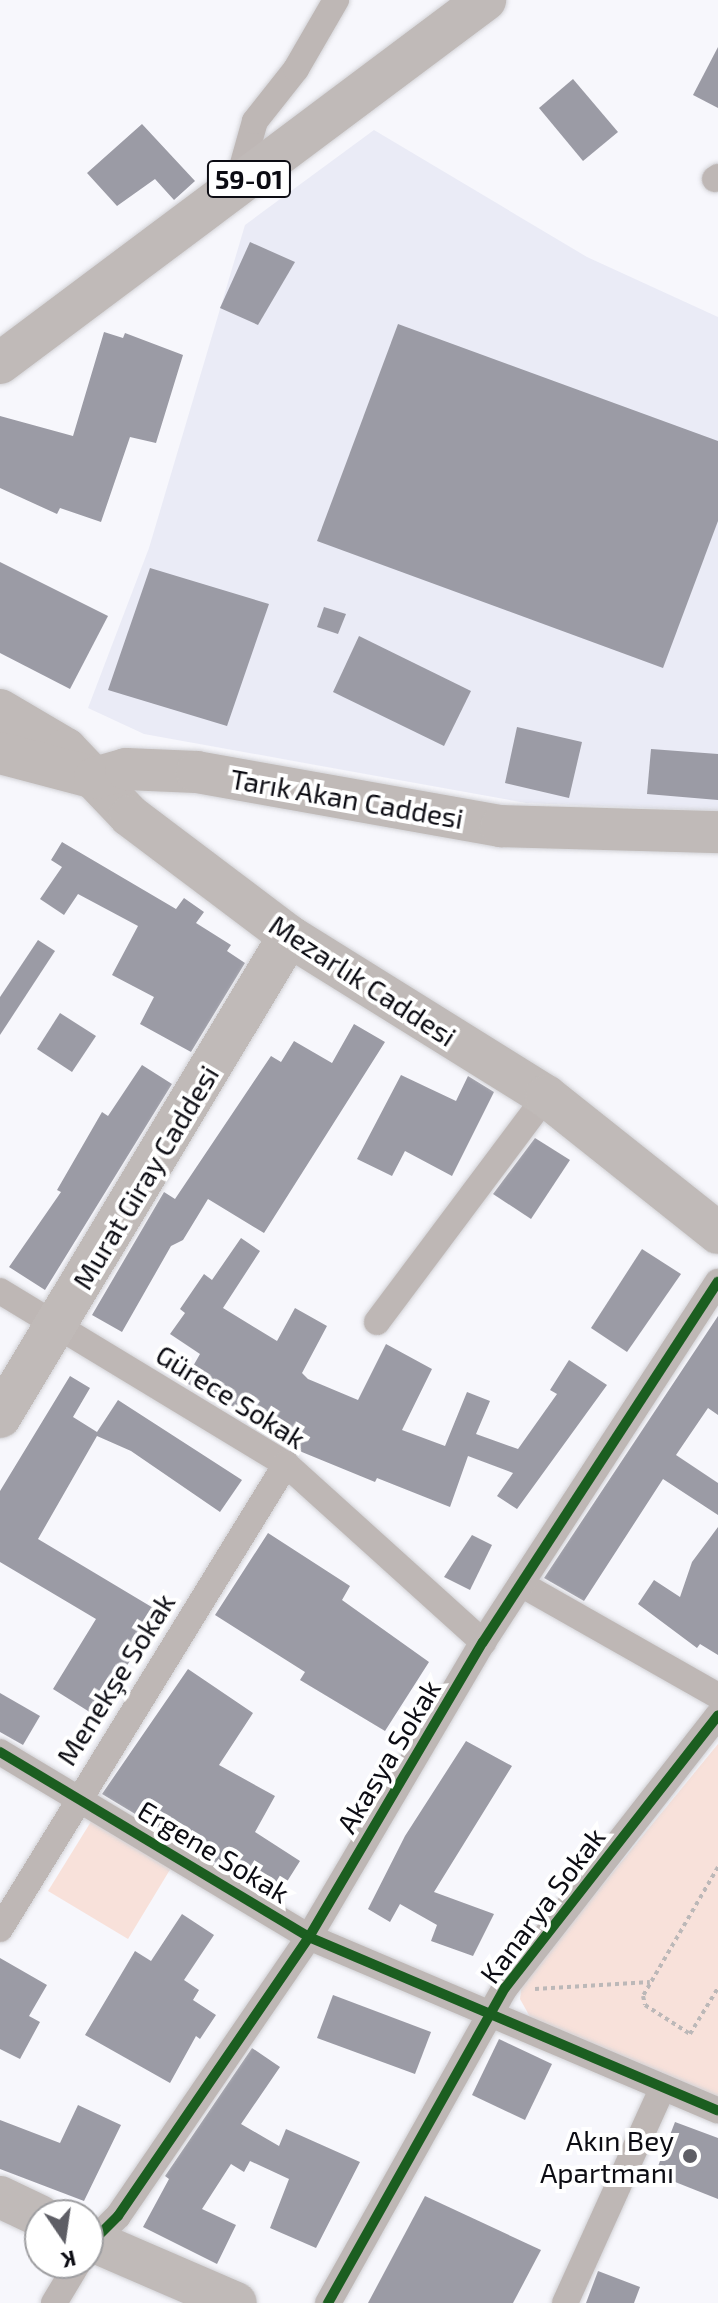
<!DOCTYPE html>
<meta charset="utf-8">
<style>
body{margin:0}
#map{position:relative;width:718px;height:2303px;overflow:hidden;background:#f7f7fc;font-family:"Exo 2",sans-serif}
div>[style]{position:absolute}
.built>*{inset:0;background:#eaebf6}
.green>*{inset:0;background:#f8e1da}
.building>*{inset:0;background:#9b9ba5}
.path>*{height:4px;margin-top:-2px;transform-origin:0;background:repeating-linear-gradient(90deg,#bcb8b8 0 4px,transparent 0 8px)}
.roads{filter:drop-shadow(0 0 2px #d2d2d6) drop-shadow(0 0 2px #d2d2d6)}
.minor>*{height:26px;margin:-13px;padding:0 13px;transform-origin:13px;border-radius:13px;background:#beb7b5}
.primary>*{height:42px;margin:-21px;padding:0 21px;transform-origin:21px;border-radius:21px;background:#c0bab8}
.cycleway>*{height:10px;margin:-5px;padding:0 5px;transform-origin:5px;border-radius:5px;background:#1b5e20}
.dots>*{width:22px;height:22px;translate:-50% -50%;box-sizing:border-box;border:4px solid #fff;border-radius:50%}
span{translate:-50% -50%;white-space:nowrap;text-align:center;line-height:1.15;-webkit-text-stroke:8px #fff;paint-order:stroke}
.shield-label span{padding:2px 6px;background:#fff;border:2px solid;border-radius:6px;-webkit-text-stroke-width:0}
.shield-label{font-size:26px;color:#0c0c13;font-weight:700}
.street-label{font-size:28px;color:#0c0c13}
.poi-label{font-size:28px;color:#0c0c13}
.right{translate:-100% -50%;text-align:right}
.north{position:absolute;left:24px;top:2199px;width:80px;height:80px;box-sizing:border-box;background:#fff;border:2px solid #9e9ea1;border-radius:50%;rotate:167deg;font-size:22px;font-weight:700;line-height:32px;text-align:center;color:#0c0c13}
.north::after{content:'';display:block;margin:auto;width:28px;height:36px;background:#5e5e65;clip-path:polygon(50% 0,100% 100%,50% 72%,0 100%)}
</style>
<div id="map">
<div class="built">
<div style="clip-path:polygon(374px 130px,587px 257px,718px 317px,718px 811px,526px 803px,144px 734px,88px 708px,149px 548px,245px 225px)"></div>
</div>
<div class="green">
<div style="clip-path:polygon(718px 1744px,718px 2097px,534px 2024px,520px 1999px,522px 1983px)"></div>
<div style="clip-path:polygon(92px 1820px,171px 1868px,128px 1939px,48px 1891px)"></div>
</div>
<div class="building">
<div style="clip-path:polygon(718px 47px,718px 108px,693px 95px)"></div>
<div style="clip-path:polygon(573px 79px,618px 132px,583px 161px,539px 108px)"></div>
<div style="clip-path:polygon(142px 124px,195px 181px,174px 200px,155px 179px,117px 206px,87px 173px)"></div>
<div style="clip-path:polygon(250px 242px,295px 262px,258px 325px,220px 308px)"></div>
<div style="clip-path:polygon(398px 324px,718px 441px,718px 521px,663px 668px,317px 541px)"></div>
<div style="clip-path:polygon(104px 332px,123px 338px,125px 333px,183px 355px,156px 443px,130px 437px,101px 522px,60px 508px,57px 514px,0 488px,0 416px,73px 436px)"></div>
<div style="clip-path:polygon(0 562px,108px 616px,70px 689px,0 653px)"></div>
<div style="clip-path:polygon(150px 568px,269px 604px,227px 726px,108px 690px)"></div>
<div style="clip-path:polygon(324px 607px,346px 614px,338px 634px,317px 627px)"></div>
<div style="clip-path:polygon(359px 636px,471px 691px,444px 746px,333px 692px)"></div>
<div style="clip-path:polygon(517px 727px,582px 742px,569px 798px,505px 783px)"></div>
<div style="clip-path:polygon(651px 749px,718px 754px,718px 800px,647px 794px)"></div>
<div style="clip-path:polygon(62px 842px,176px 909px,184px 898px,204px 912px,196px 923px,231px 945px,227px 951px,245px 963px,191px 1052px,140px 1024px,154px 997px,112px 975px,138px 926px,78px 894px,64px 915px,40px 899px,62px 867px,51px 860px)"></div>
<div style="clip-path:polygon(38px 940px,55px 951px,0 1035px,0 997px)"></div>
<div style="clip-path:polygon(60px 1013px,96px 1036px,72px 1072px,37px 1049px)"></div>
<div style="clip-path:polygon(354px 1024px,385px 1042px,264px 1233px,208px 1199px,183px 1240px,171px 1246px,122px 1332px,92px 1315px,164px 1192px,175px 1199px,271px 1056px,281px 1062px,294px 1041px,332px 1063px)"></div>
<div style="clip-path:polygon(142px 1065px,172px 1084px,45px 1290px,9px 1267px,61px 1192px,57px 1190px,102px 1112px,108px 1116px)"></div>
<div style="clip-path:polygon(401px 1075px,456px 1101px,468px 1076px,494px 1092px,452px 1176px,405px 1151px,392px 1176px,357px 1159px)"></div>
<div style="clip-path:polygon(535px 1138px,570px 1160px,531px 1219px,493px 1194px)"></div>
<div style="clip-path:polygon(241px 1238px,260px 1251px,223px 1308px,277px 1341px,295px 1308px,327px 1326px,302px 1373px,308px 1379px,358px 1400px,386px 1344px,432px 1369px,402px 1430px,445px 1446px,467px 1392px,490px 1401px,476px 1434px,518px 1449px,557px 1394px,550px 1390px,569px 1360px,607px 1385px,517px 1509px,497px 1496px,513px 1473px,468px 1456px,450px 1507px,377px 1478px,375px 1482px,297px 1450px,299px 1444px,266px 1423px,184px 1382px,200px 1354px,170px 1334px,185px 1313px,180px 1309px,204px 1274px,212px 1280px)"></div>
<div style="clip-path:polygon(642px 1249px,681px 1274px,627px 1352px,591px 1328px)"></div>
<div style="clip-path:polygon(718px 1316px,718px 1415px,708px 1408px,676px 1455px,718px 1483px,718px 1515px,663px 1479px,584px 1601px,544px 1578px)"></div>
<div style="clip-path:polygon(70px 1376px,90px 1388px,73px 1417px,97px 1432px,118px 1400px,242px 1480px,220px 1512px,131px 1451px,97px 1436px,38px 1539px,160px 1612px,96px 1716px,53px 1689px,96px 1619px,0 1562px,0 1491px)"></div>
<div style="clip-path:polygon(718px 1527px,718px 1655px,700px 1644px,697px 1648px,638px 1604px,654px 1580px,680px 1597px,692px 1562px)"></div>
<div style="clip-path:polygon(268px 1533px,350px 1586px,342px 1600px,429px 1662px,385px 1731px,300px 1680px,305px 1672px,215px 1615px)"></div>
<div style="clip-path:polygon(472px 1535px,492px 1545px,470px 1590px,444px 1577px)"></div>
<div style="clip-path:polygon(188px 1669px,253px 1713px,219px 1765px,275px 1796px,255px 1832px,300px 1861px,276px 1899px,102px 1794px)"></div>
<div style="clip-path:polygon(0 1693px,40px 1716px,23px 1745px,0 1732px)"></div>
<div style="clip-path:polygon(466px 1741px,512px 1766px,434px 1892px,494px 1914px,473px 1956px,431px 1941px,437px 1925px,400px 1904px,390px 1922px,368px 1909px,405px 1836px)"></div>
<div style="clip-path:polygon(182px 1914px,214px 1935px,184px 1980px,199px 1990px,193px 2000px,216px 2015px,200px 2039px,196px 2036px,170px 2083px,85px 2035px,135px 1951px,151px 1961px)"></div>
<div style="clip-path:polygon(0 1958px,47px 1985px,29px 2016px,40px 2022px,20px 2059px,0 2049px)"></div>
<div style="clip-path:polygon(333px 1995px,431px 2032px,415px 2074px,317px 2038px)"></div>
<div style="clip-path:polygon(499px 2039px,552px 2064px,525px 2120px,472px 2095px)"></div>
<div style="clip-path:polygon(252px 2048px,280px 2067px,241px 2124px,279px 2146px,286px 2129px,360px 2162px,316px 2248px,270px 2228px,289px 2179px,250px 2161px,244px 2172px,231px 2164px,202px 2209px,236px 2225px,217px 2264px,143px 2227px,169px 2179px,165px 2176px)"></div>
<div style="clip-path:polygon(78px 2105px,121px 2125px,84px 2201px,0 2169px,0 2120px,60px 2143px)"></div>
<div style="clip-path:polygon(675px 2122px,718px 2138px,718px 2199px,655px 2174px)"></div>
<div style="clip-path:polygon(425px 2196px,541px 2250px,513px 2303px,368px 2303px)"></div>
<div style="clip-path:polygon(598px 2271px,640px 2287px,634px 2303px,586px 2303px)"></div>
</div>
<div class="path">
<div style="left:718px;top:1867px;width:149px;rotate:120.2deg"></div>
<div style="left:643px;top:1996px;width:9px;rotate:77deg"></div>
<div style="left:645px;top:2005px;width:54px;rotate:32.8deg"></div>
<div style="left:690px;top:2034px;width:54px;rotate:-58.7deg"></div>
<div style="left:535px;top:1989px;width:115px;rotate:-3.5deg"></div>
</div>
<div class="roads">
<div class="minor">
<div style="left:715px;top:179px;width:4px;rotate:-34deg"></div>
<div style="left:237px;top:185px;width:66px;rotate:-74.3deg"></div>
<div style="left:255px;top:121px;width:66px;rotate:-51.7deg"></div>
<div style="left:296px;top:69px;width:80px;rotate:-59.9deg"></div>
<div style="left:0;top:1291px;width:334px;rotate:31.2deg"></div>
<div style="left:286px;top:1464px;width:266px;rotate:42.1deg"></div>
<div style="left:377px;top:1322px;width:282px;rotate:-53.2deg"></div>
<div style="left:521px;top:1584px;width:227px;rotate:29.6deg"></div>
<div style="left:0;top:1752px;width:360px;rotate:30.9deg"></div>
<div style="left:309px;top:1937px;width:444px;rotate:23deg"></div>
<div style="left:0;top:1929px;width:546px;rotate:-58.41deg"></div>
<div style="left:88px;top:2246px;width:42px;rotate:-45deg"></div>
<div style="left:118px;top:2216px;width:338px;rotate:-55.6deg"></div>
<div style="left:309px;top:1937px;width:342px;rotate:-59.5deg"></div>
<div style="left:483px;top:1642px;width:430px;rotate:-56.9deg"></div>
<div style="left:54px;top:2303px;width:47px;rotate:-59deg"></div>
<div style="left:328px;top:2303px;width:361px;rotate:-60.7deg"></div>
<div style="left:505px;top:1988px;width:346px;rotate:-52deg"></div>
<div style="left:565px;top:2303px;width:235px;rotate:-65.6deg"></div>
</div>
<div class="primary">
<div style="left:0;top:363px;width:606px;rotate:-36.81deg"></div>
<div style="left:0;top:710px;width:77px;rotate:30.6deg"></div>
<div style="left:66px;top:749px;width:93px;rotate:46.3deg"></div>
<div style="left:130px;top:816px;width:199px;rotate:37deg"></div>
<div style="left:289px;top:936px;width:303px;rotate:31.9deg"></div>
<div style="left:546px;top:1096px;width:220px;rotate:38.5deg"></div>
<div style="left:0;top:753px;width:98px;rotate:14.7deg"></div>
<div style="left:95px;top:778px;width:32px;rotate:-16deg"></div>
<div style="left:126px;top:769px;width:71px;rotate:2.4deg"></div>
<div style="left:197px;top:772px;width:309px;rotate:10.1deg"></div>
<div style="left:501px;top:826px;width:217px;rotate:1.6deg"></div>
<div style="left:0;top:1417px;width:561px;rotate:-59deg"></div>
<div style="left:0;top:2197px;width:44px;rotate:25.4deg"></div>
<div style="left:88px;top:2239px;width:161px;rotate:23.4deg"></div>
</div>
</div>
<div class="cycleway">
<div style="left:0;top:1752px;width:360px;rotate:30.9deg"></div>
<div style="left:309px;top:1937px;width:444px;rotate:23deg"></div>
<div style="left:88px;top:2246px;width:42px;rotate:-45deg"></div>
<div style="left:118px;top:2216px;width:338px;rotate:-55.6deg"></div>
<div style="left:309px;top:1937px;width:342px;rotate:-59.5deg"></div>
<div style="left:483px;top:1642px;width:430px;rotate:-56.9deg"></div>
<div style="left:328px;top:2303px;width:361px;rotate:-60.7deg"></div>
<div style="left:505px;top:1988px;width:346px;rotate:-52deg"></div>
</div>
<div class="dots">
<div style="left:690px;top:2156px;background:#5e5e65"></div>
</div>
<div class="shield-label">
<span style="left:249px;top:179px">59-01</span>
</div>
<div class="street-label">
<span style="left:347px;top:798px;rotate:10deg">Tarık Akan Caddesi</span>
<span style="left:363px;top:980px;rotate:33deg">Mezarlık Caddesi</span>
<span style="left:145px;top:1177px;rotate:-59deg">Murat Giray Caddesi</span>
<span style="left:231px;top:1396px;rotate:32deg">Gürece Sokak</span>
<span style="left:115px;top:1679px;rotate:-58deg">Menekşe Sokak</span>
<span style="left:388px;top:1756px;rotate:-59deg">Akasya Sokak</span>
<span style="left:214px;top:1851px;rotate:31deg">Ergene Sokak</span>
<span style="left:542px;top:1905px;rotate:-53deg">Kanarya Sokak</span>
</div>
<div class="poi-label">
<span class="right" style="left:674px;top:2156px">Akın Bey<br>Apartmanı</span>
</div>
<div class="north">K</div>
</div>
